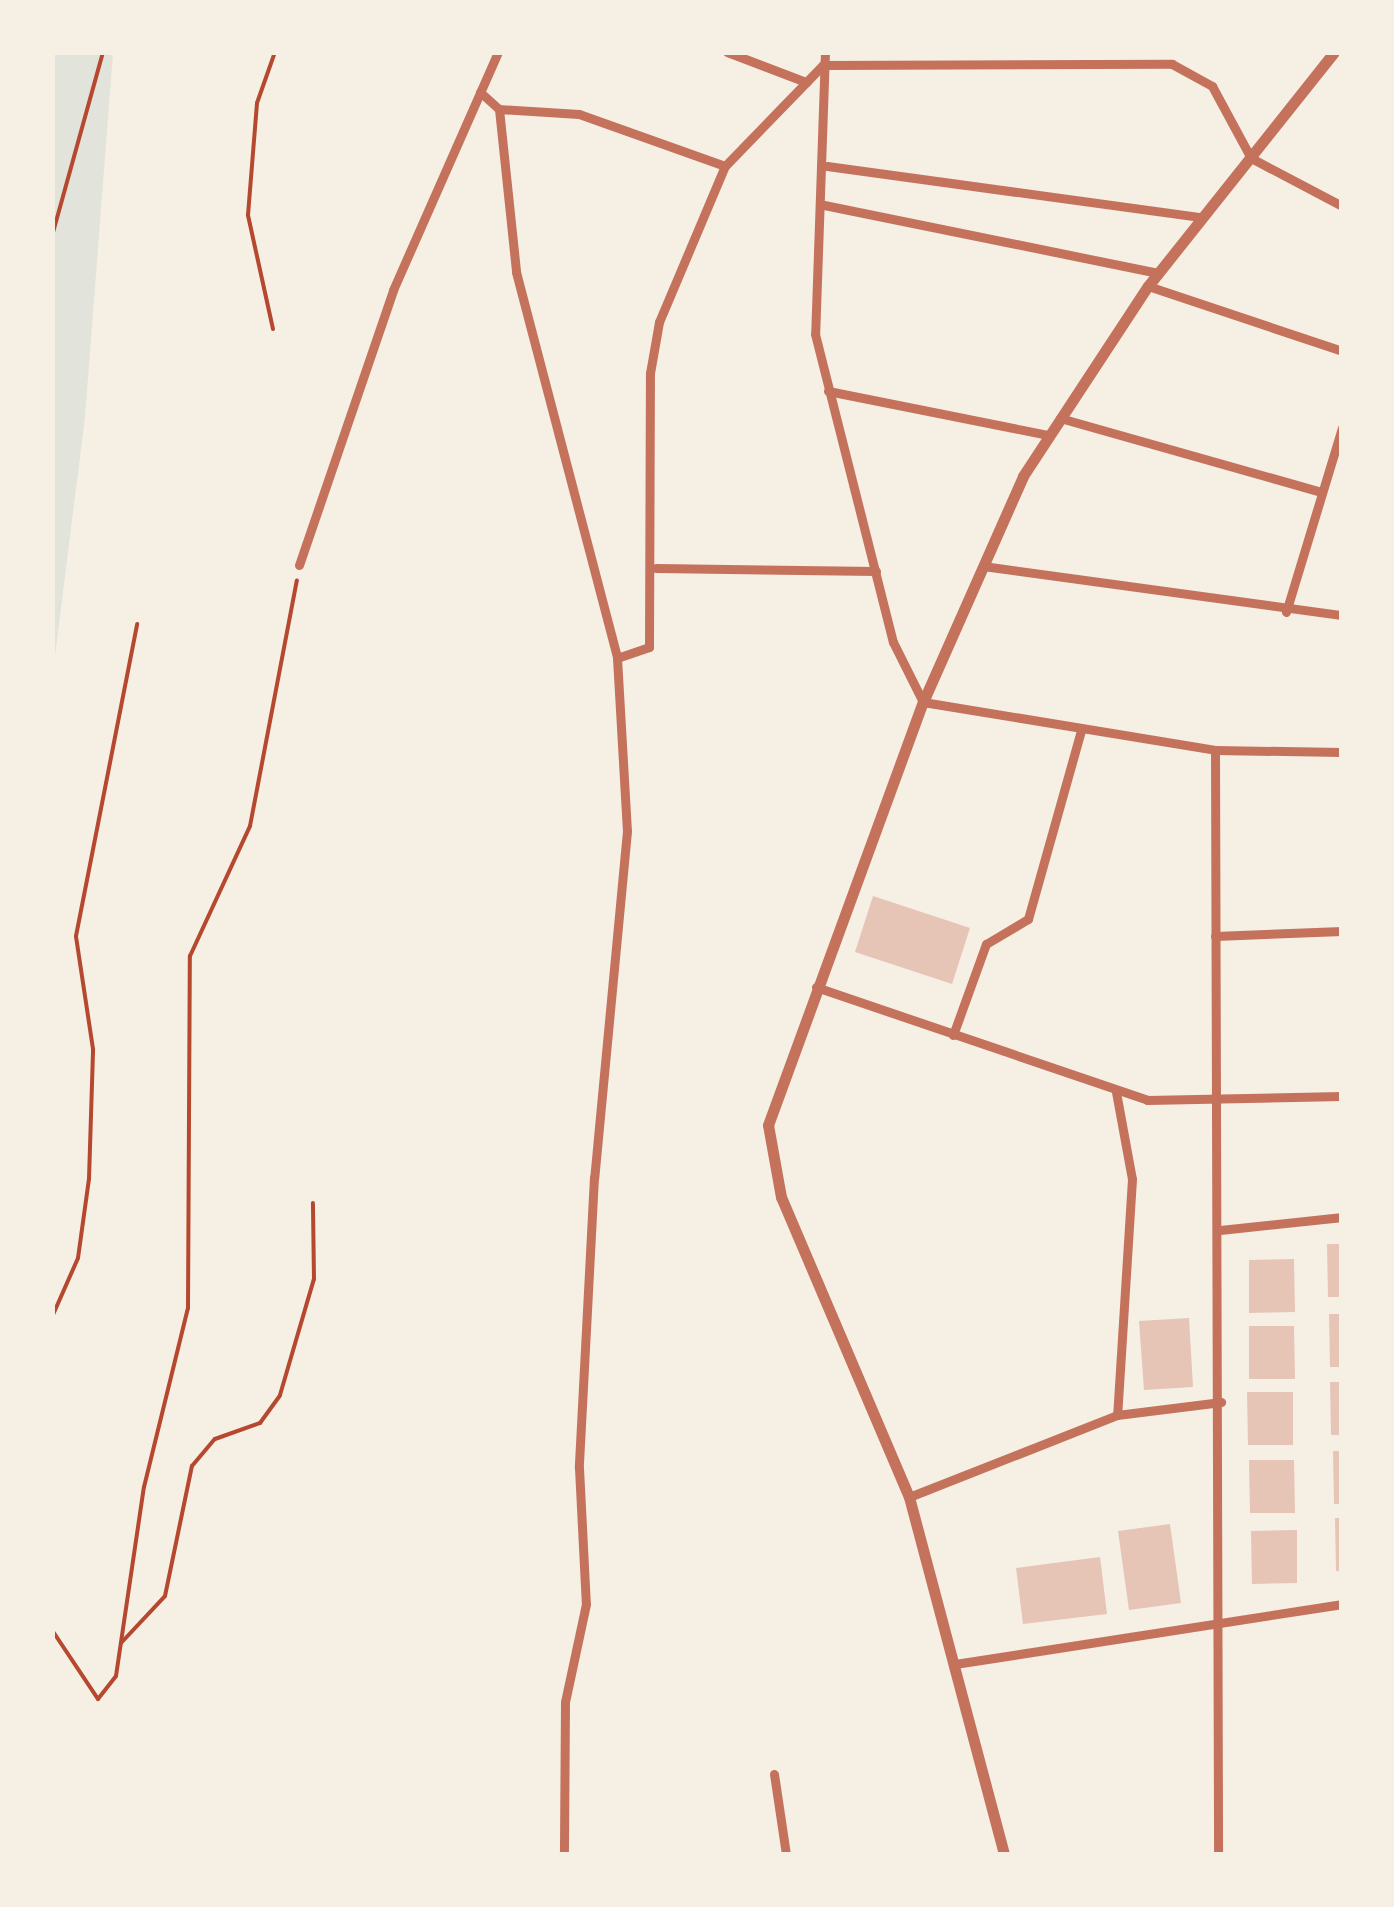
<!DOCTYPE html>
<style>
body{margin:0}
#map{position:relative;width:1394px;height:1907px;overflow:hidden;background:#f6efe4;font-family:Inter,sans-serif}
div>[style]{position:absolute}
.green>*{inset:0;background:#e2e4dc}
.building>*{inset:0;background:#e6c5b7}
.path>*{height:4px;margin:-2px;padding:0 2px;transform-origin:2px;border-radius:2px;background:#b5482f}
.minor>*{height:9px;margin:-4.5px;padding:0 4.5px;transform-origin:4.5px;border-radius:4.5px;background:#c5725c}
.tertiary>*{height:11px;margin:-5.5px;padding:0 5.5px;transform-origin:5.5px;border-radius:5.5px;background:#c5725c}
span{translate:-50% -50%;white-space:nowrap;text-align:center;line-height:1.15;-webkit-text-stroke:8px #f6efe4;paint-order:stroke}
.frame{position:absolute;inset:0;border:55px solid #f6efe4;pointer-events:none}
</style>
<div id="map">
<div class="green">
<div style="clip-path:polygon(53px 53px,113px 53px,85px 417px,53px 672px)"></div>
</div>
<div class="building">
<div style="clip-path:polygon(873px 896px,970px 928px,952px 984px,855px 952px)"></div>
<div style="clip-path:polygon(1327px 1244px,1342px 1244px,1342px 1297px,1328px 1297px)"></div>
<div style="clip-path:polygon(1294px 1259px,1295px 1312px,1249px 1313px,1249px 1260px)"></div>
<div style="clip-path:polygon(1329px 1314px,1342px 1314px,1342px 1367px,1330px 1367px)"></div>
<div style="clip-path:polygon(1189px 1318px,1193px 1387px,1144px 1390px,1139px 1321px)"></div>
<div style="clip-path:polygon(1249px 1326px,1294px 1326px,1295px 1379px,1249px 1379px)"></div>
<div style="clip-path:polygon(1330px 1382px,1342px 1382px,1342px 1435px,1331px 1435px)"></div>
<div style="clip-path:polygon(1247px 1392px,1293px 1392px,1293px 1445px,1248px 1445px)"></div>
<div style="clip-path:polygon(1333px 1451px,1342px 1451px,1342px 1504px,1334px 1504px)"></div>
<div style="clip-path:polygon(1249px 1460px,1294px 1460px,1295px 1513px,1250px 1513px)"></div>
<div style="clip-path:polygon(1335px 1518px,1342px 1518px,1342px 1571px,1336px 1571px)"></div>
<div style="clip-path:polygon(1170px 1524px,1181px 1603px,1129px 1610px,1118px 1531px)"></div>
<div style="clip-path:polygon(1297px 1530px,1297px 1583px,1252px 1584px,1251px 1531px)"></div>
<div style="clip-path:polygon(1100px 1557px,1107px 1614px,1023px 1624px,1016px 1568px)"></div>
</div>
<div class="path">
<div style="left:52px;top:236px;width:191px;rotate:-74.5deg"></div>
<div style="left:273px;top:329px;width:117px;rotate:-102.4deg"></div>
<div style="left:248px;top:215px;width:112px;rotate:-85.4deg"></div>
<div style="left:257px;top:103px;width:54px;rotate:-70.6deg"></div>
<div style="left:52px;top:1317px;width:64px;rotate:-66.2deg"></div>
<div style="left:78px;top:1258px;width:80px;rotate:-82.1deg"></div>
<div style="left:89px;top:1179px;width:130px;rotate:-88.2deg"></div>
<div style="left:93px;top:1049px;width:114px;rotate:-98.6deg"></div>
<div style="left:76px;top:936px;width:318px;rotate:-78.9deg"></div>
<div style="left:52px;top:1630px;width:83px;rotate:56.3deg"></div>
<div style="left:98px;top:1699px;width:29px;rotate:-52deg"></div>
<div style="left:116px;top:1676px;width:191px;rotate:-81.6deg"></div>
<div style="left:144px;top:1487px;width:184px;rotate:-76.2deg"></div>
<div style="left:188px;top:1308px;width:352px;rotate:-89.7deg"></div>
<div style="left:190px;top:956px;width:143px;rotate:-65.2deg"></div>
<div style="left:250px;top:826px;width:250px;rotate:-79.2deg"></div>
<div style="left:121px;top:1643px;width:64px;rotate:-46.9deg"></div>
<div style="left:165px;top:1596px;width:133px;rotate:-78.3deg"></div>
<div style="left:192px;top:1466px;width:35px;rotate:-50deg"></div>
<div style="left:215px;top:1439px;width:48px;rotate:-19.6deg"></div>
<div style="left:260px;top:1423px;width:34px;rotate:-54deg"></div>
<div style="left:280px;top:1395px;width:121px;rotate:-73.7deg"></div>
<div style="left:314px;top:1279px;width:76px;rotate:-90.8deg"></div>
</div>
<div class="minor">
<div style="left:727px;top:52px;width:85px;rotate:20.8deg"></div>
<div style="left:825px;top:52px;width:282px;rotate:92deg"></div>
<div style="left:815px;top:334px;width:318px;rotate:75.8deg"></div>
<div style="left:893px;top:642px;width:67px;rotate:63.4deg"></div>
<div style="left:923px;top:702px;width:296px;rotate:9.3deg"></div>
<div style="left:1215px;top:750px;width:127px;rotate:0.9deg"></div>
<div style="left:480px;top:92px;width:25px;rotate:42deg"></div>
<div style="left:499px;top:109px;width:164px;rotate:84deg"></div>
<div style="left:516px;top:272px;width:399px;rotate:75.3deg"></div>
<div style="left:617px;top:658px;width:173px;rotate:86.7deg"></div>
<div style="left:627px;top:831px;width:348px;rotate:95.4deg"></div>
<div style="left:594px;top:1177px;width:291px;rotate:93deg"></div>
<div style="left:579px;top:1468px;width:136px;rotate:87.1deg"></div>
<div style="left:586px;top:1604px;width:100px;rotate:102.1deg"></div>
<div style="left:565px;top:1702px;width:152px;rotate:90.4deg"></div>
<div style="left:499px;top:109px;width:80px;rotate:3.6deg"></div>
<div style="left:579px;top:114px;width:155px;rotate:19.6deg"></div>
<div style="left:827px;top:166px;width:377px;rotate:7.8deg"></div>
<div style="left:824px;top:205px;width:341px;rotate:11.5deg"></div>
<div style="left:1148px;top:286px;width:205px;rotate:18.5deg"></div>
<div style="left:828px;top:391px;width:225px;rotate:11.3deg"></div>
<div style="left:1060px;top:418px;width:272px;rotate:15.8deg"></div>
<div style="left:299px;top:565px;width:291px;rotate:-71.1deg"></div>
<div style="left:393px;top:290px;width:260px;rotate:-66.2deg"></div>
<div style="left:983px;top:566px;width:362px;rotate:7.8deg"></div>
<div style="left:656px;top:568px;width:220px;rotate:0.8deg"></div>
<div style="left:1286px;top:612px;width:192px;rotate:-73.1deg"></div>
<div style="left:617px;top:658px;width:34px;rotate:-19deg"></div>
<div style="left:649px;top:647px;width:274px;rotate:-89.8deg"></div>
<div style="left:650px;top:373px;width:52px;rotate:-80deg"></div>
<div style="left:659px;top:322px;width:169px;rotate:-67.1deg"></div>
<div style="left:725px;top:166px;width:141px;rotate:-45.9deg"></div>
<div style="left:823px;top:65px;width:349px;rotate:-0.2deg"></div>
<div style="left:1172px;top:64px;width:46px;rotate:28.8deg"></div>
<div style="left:1212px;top:86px;width:82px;rotate:61.6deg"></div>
<div style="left:1251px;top:158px;width:103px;rotate:27.8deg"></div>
<div style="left:1215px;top:750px;width:1104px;rotate:89.84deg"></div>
<div style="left:1215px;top:936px;width:127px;rotate:-2.3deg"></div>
<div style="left:816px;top:987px;width:350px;rotate:18.8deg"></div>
<div style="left:1147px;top:1100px;width:195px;rotate:-1.2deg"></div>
<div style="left:953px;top:1035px;width:97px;rotate:-70.1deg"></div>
<div style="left:986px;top:944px;width:49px;rotate:-30.8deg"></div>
<div style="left:1028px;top:919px;width:195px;rotate:-74.3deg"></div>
<div style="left:1116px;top:1092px;width:88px;rotate:79.6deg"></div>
<div style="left:1132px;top:1179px;width:236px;rotate:93.6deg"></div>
<div style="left:1220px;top:1230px;width:123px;rotate:-6.1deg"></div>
<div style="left:909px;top:1497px;width:224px;rotate:-21.5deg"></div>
<div style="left:1117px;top:1415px;width:105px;rotate:-7.1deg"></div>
<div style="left:955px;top:1664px;width:392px;rotate:-8.8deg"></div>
<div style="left:774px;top:1774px;width:81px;rotate:81.5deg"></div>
</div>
<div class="tertiary">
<div style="left:1004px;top:1854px;width:369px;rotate:-104.9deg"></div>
<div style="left:909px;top:1497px;width:326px;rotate:-113.1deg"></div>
<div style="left:781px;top:1197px;width:73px;rotate:-100.2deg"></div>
<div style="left:768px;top:1125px;width:451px;rotate:-69.9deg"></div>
<div style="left:923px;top:702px;width:247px;rotate:-66.1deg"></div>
<div style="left:1023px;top:476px;width:227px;rotate:-56.7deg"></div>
<div style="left:1148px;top:286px;width:299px;rotate:-51.5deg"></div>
</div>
<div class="frame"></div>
</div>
